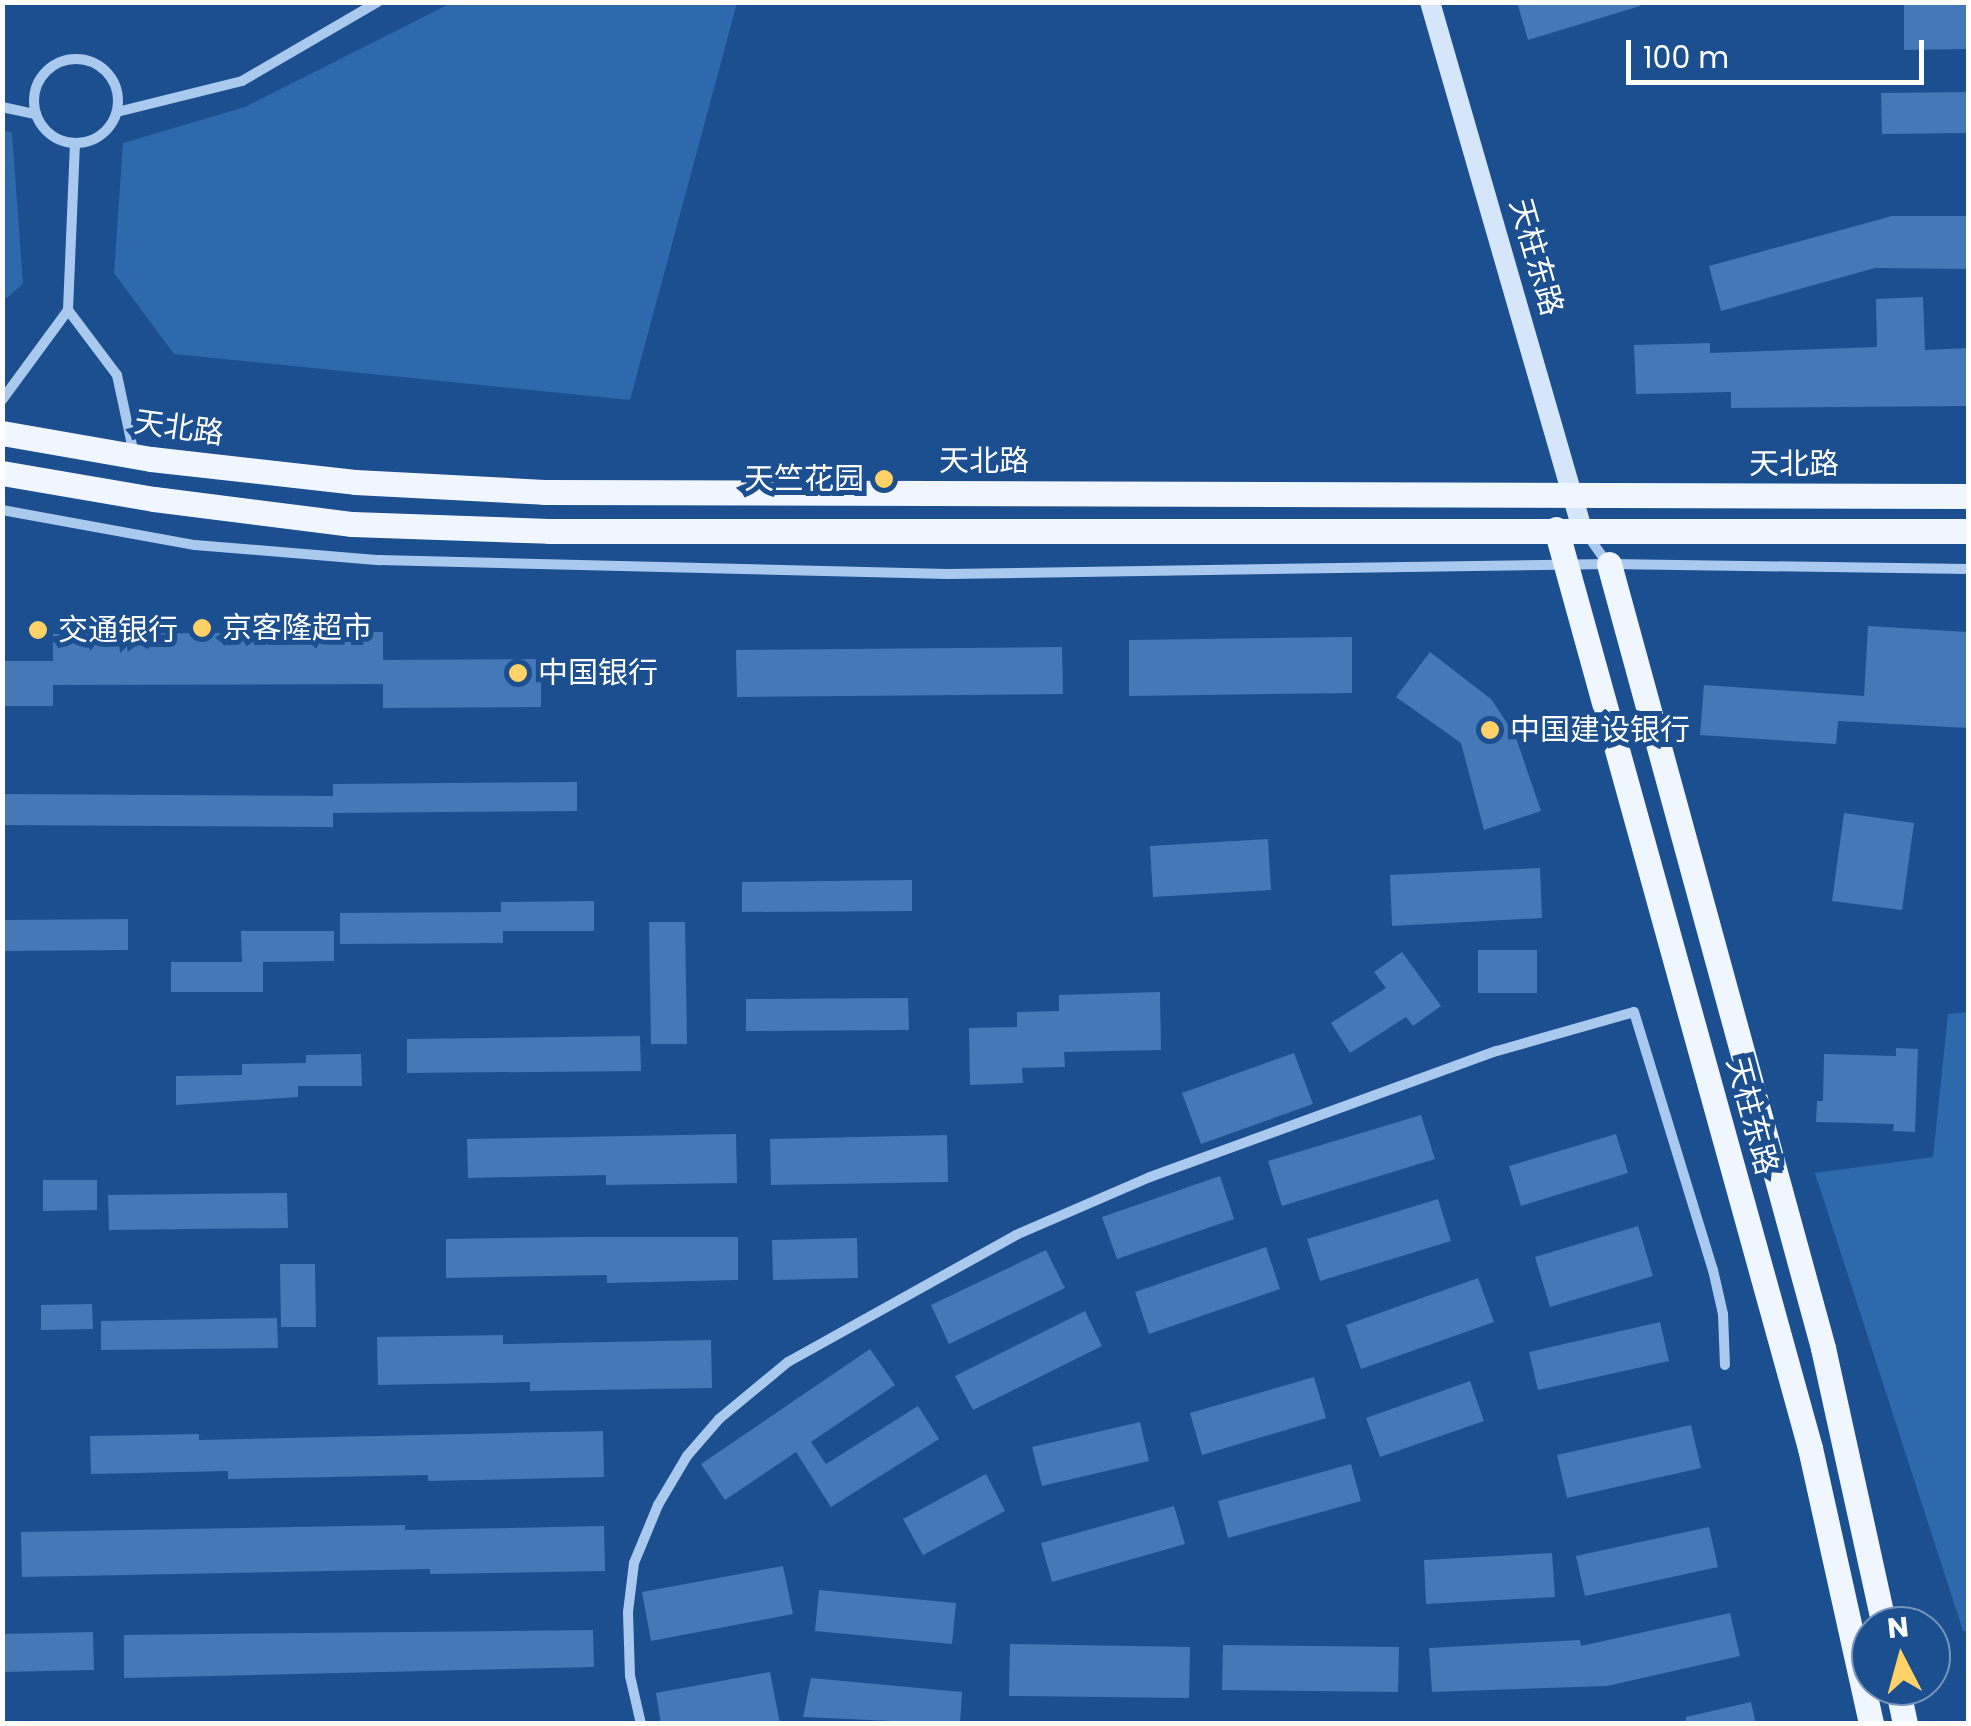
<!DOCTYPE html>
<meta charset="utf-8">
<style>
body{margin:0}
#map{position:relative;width:1971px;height:1726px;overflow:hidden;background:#1b4f8f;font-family:Poppins,"Noto Sans SC",sans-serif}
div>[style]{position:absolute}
.green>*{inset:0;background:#2e69ad}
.building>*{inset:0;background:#4478b7}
.street>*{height:10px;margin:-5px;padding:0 5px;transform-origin:5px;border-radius:5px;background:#a9c9ee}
.street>.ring{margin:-5px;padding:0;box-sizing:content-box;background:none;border:10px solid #a9c9ee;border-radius:50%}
.secondary>*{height:20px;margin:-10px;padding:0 10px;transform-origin:10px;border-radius:10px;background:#d6e6fa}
.primary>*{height:25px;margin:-12.5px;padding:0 12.5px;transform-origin:12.5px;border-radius:12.5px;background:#f0f6ff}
.dots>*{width:28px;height:28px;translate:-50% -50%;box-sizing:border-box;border:5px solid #1b4f8f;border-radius:50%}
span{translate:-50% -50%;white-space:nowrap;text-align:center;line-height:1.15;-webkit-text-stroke:10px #1b4f8f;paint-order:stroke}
.street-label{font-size:30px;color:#fff}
.poi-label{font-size:30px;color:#fff}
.right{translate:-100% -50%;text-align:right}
.left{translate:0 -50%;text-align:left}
.frame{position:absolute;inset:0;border:5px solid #fff;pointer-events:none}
.north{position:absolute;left:1851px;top:1606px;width:100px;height:100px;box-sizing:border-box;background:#1b4f8f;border:2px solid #7695bc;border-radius:50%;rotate:354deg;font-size:28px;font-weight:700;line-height:40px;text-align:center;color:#fff}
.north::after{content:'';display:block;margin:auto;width:35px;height:45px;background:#ffd166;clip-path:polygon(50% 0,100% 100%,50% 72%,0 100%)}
.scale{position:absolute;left:1626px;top:40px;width:298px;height:45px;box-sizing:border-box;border:5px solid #fff;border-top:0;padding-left:12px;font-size:30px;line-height:35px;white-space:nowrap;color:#fff;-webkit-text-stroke:8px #1b4f8f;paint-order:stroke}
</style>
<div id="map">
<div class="green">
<div style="clip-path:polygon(451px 3px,737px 3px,630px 400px,174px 354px,114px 273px,123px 143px,245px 107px)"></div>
<div style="clip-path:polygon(3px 130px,12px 133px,23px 284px,3px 301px)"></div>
<div style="clip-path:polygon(1968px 1012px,1968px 1631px,1963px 1631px,1815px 1173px,1933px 1157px,1948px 1014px)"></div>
</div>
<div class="building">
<div style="clip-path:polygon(1517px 2px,1640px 2px,1640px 6px,1528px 40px)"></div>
<div style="clip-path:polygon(1904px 2px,1968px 2px,1968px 49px,1904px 50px)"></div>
<div style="clip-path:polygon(1968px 92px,1968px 133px,1882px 134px,1881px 93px)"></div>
<div style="clip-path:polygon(1892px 216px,1968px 216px,1968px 269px,1875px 268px,1721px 311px,1709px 266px)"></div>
<div style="clip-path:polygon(1923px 297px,1925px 350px,1968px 348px,1968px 406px,1731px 408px,1731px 392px,1636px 394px,1634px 345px,1710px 343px,1710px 353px,1877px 347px,1876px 299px)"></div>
<div style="clip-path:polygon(1868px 626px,1968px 632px,1968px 728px,1838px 721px,1836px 744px,1700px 735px,1704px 685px,1864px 696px)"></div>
<div style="clip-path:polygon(383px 632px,383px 660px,541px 659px,541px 707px,383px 708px,383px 684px,53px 685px,53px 706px,2px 706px,2px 661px,53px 661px,53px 634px)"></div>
<div style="clip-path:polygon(1352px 637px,1352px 693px,1129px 696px,1129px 640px)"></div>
<div style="clip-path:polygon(1062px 647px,1063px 694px,737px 697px,736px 650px)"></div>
<div style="clip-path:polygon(1430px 652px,1491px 699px,1515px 735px,1541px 811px,1484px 830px,1461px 743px,1396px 697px)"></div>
<div style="clip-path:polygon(577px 782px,577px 811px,333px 813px,333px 827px,2px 825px,2px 794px,333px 796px,333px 784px)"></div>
<div style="clip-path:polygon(1844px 813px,1914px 823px,1902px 910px,1832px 901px)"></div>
<div style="clip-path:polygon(1268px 839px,1271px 890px,1153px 897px,1150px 846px)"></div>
<div style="clip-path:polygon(1540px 868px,1542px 918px,1392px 926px,1390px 875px)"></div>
<div style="clip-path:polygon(912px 880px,912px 911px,742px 912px,742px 882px)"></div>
<div style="clip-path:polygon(594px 901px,594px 931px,503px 931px,503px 943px,340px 944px,340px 913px,501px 912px,501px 902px)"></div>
<div style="clip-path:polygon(128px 919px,128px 950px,2px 951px,2px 920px)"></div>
<div style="clip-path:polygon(649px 922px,685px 922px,687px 1044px,651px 1044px)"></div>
<div style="clip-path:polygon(241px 931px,334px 931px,334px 961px,263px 962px,263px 992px,171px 992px,171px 962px,242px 962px)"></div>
<div style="clip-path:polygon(1478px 950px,1537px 950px,1537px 993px,1478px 993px)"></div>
<div style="clip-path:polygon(1402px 952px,1441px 1006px,1413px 1026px,1406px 1017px,1350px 1053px,1331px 1023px,1386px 988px,1374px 972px)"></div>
<div style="clip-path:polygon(1160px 992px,1161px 1050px,1064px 1052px,1065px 1067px,1022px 1068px,1023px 1083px,970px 1085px,969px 1028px,1017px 1027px,1017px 1012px,1059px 1011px,1059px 995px)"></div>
<div style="clip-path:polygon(908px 998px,909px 1030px,746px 1031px,746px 999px)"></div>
<div style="clip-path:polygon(640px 1036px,641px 1071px,407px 1073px,407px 1039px)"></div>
<div style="clip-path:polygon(1896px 1048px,1918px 1049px,1915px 1132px,1893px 1131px,1894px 1124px,1816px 1122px,1817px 1101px,1823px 1101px,1824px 1054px,1896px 1056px)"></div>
<div style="clip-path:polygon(1294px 1053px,1313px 1104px,1201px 1144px,1182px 1093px)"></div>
<div style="clip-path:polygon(361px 1054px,362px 1086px,298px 1086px,298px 1097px,176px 1105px,176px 1076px,242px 1075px,242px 1064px,306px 1063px,306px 1055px)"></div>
<div style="clip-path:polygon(1421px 1115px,1435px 1159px,1282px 1206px,1268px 1161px)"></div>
<div style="clip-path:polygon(736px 1134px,737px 1183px,606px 1185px,606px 1175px,468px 1178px,467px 1139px)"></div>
<div style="clip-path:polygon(1616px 1134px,1628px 1173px,1521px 1206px,1509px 1166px)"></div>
<div style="clip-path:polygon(947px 1135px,948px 1182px,771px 1185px,770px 1139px)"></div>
<div style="clip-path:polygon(1220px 1176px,1234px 1219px,1117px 1259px,1102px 1217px)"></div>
<div style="clip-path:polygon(43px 1180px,97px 1180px,97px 1210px,43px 1211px)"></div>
<div style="clip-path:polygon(287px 1193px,288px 1228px,109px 1230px,108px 1195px)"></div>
<div style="clip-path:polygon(1438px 1199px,1451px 1241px,1320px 1281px,1307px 1239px)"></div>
<div style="clip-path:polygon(1638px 1226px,1653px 1276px,1550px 1307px,1535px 1257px)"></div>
<div style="clip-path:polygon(580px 1237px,738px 1237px,738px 1280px,607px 1283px,607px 1275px,446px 1278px,446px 1239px)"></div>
<div style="clip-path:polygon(857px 1238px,858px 1278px,773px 1280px,772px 1240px)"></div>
<div style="clip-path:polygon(1266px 1247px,1280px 1289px,1149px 1334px,1135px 1292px)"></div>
<div style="clip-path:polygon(1046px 1250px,1065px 1288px,949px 1344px,931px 1305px)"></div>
<div style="clip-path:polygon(280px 1264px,315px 1264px,316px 1327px,281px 1327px)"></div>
<div style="clip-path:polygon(1478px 1278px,1494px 1322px,1361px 1369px,1346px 1325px)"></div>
<div style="clip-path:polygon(92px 1304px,93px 1329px,41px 1330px,41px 1305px)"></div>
<div style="clip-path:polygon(1085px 1311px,1102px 1346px,973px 1410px,955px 1376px)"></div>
<div style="clip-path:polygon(277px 1318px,278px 1348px,101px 1350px,101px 1321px)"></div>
<div style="clip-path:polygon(1660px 1322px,1669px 1361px,1538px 1390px,1529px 1352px)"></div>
<div style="clip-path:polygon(503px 1335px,503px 1344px,711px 1340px,712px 1388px,530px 1391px,530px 1382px,378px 1385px,377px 1337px)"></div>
<div style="clip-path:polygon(870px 1349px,895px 1385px,811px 1442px,826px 1464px,918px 1406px,939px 1439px,831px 1507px,796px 1452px,725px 1500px,701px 1464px)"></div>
<div style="clip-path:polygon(1314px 1377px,1326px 1418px,1202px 1455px,1190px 1413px)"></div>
<div style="clip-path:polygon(1470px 1381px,1484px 1421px,1380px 1457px,1366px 1418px)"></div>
<div style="clip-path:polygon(1140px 1422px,1149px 1461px,1042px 1486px,1032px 1447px)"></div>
<div style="clip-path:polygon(1691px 1425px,1701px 1468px,1567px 1498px,1557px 1455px)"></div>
<div style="clip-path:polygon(603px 1431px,604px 1477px,428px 1481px,428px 1475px,228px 1479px,228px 1471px,91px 1474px,90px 1436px,199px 1434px,199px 1440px)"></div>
<div style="clip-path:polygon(1351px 1464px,1361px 1501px,1228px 1538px,1218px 1501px)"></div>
<div style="clip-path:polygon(986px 1474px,1005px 1511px,923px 1555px,903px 1519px)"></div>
<div style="clip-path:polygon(1174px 1506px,1185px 1544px,1052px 1582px,1041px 1543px)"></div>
<div style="clip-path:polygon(405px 1525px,405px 1530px,604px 1526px,605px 1571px,430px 1574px,430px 1569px,22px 1577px,21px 1532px)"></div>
<div style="clip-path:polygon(1709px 1527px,1718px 1567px,1585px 1596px,1576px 1556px)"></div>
<div style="clip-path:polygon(1552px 1553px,1555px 1597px,1426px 1604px,1424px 1560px)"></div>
<div style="clip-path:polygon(783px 1566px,793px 1614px,651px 1641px,642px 1592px)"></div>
<div style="clip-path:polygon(819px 1590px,956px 1603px,952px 1644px,815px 1631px)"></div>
<div style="clip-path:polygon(1730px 1613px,1740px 1656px,1607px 1686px,1432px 1692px,1429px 1648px,1580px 1640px,1581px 1646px)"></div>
<div style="clip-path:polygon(593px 1630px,594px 1667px,124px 1678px,124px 1635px)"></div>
<div style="clip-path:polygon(93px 1632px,94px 1670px,2px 1672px,2px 1634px)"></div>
<div style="clip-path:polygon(1010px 1644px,1190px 1647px,1189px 1698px,1009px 1696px)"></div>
<div style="clip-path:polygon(1223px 1645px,1399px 1647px,1398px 1692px,1222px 1690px)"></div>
<div style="clip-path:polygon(770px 1672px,780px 1724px,661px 1724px,656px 1693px)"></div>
<div style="clip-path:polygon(811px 1678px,962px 1692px,960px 1724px,803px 1717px)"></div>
<div style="clip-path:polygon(1751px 1702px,1756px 1724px,1686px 1724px,1686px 1717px)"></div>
</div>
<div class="street">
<div class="ring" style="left:34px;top:59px;width:74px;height:74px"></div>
<div style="left:2px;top:107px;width:35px;rotate:12deg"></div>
<div style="left:117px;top:112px;width:129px;rotate:-13.9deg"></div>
<div style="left:242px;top:81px;width:157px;rotate:-30.2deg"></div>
<div style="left:68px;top:310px;width:166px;rotate:-87.6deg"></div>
<div style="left:2px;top:400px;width:112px;rotate:-53.7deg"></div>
<div style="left:68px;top:310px;width:81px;rotate:53deg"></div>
<div style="left:117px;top:375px;width:81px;rotate:77.9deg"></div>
<div style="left:2px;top:510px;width:196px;rotate:10.3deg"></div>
<div style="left:195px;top:545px;width:185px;rotate:4.7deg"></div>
<div style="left:379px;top:560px;width:569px;rotate:1.41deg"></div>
<div style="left:948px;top:574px;width:661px;rotate:-0.87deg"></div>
<div style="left:1609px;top:564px;width:359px;rotate:0.8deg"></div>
<div style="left:1586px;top:533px;width:38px;rotate:55deg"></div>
<div style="left:641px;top:1724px;width:49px;rotate:-102.9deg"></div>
<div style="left:630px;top:1676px;width:64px;rotate:-91.8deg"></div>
<div style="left:628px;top:1612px;width:49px;rotate:-83deg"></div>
<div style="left:634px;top:1563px;width:63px;rotate:-67.5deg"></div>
<div style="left:658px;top:1505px;width:57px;rotate:-59.4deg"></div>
<div style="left:687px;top:1456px;width:49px;rotate:-49.1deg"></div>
<div style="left:719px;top:1419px;width:89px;rotate:-39.6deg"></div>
<div style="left:788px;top:1362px;width:261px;rotate:-29.1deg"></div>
<div style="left:1016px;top:1235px;width:146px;rotate:-23.4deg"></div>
<div style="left:1150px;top:1177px;width:369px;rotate:-20deg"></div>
<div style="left:1497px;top:1051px;width:142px;rotate:-15.9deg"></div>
<div style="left:1634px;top:1012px;width:270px;rotate:73deg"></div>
<div style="left:1713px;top:1270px;width:45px;rotate:77.2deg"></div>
<div style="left:1723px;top:1314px;width:51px;rotate:87.8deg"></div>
</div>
<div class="secondary">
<div style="left:1430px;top:2px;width:548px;rotate:73.91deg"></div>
</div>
<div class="primary">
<div style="left:2px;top:433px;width:151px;rotate:9.9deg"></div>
<div style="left:151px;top:459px;width:205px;rotate:6.4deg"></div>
<div style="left:355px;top:482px;width:189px;rotate:3deg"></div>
<div style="left:544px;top:492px;width:1424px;rotate:0.16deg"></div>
<div style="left:2px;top:473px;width:154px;rotate:9.7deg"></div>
<div style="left:154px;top:499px;width:200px;rotate:7.2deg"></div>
<div style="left:352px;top:524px;width:197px;rotate:2deg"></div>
<div style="left:549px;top:531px;width:1419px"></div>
<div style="left:1556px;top:529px;width:953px;rotate:74.55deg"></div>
<div style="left:1810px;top:1448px;width:283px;rotate:77.5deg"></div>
<div style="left:1609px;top:564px;width:813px;rotate:74.73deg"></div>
<div style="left:1823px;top:1348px;width:285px;rotate:77.6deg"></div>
<div style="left:1897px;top:1686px;width:39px;rotate:78deg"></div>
</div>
<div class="dots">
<div style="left:884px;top:479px;background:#ffd166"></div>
<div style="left:202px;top:628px;background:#ffd166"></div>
<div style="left:38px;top:630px;background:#ffd166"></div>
<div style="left:518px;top:673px;background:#ffd166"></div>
<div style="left:1490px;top:730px;background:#ffd166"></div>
</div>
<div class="street-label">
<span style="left:1536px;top:257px;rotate:74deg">天柱东路</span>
<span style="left:179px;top:428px;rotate:8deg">天北路</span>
<span style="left:984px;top:461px">天北路</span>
<span style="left:1794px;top:464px">天北路</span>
<span style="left:1752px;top:1116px;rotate:75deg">天柱东路</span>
</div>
<div class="poi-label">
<span class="right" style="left:864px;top:479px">天竺花园</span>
<span class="left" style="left:222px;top:628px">京客隆超市</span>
<span class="left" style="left:58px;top:630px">交通银行</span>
<span class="left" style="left:538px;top:673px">中国银行</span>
<span class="left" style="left:1510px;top:730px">中国建设银行</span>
</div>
<div class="frame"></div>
<div class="north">N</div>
<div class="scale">100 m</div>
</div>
